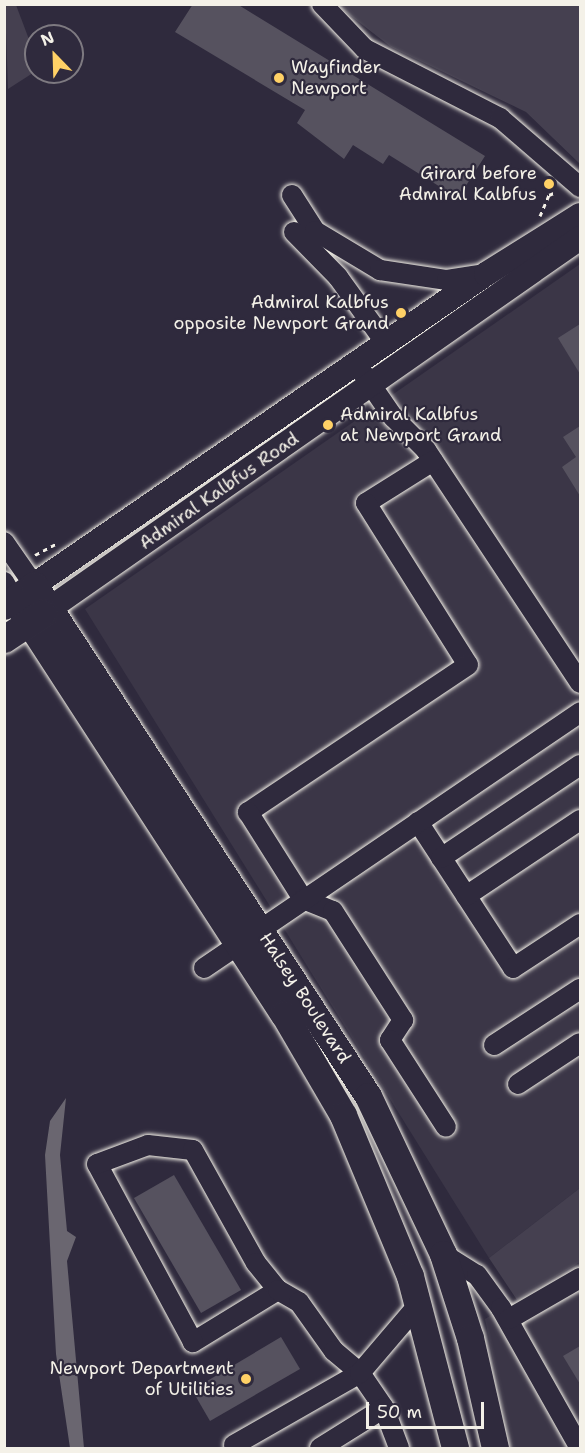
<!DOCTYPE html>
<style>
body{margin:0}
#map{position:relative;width:585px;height:1453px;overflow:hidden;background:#2f2a3d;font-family:"Shantell Sans",sans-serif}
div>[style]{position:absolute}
.built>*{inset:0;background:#3b3647}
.green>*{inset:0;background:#454050}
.water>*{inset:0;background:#6a6670}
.building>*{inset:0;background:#56525f}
.path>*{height:3px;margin-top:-1.5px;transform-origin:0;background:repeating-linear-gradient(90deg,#f4f1e8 0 4.5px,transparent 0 9px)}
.roads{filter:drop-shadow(0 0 2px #f4f1e8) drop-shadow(0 0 2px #f4f1e8)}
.minor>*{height:20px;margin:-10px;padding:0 10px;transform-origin:10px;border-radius:10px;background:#2f2a3d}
.major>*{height:24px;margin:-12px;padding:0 12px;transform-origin:12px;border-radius:12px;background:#2f2a3d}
.highway>*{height:27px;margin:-13.5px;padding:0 13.5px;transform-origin:13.5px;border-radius:13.5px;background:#2f2a3d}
.dots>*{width:16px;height:16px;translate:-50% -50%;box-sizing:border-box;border:3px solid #2f2a3d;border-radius:50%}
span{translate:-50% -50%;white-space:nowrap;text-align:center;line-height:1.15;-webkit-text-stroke:4.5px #2f2a3d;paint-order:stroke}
.poi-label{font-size:18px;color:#f4f1e8}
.left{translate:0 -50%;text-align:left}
.right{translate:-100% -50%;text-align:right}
.street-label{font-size:18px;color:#f4f1e8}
.frame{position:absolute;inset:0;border:6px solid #f4f1e8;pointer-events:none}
.north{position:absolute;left:24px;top:24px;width:60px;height:60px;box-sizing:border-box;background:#2f2a3d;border:2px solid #7e7a81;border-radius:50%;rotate:337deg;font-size:16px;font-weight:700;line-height:24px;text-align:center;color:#f4f1e8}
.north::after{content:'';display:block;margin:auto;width:21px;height:27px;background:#ffd166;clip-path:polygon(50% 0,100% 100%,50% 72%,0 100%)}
.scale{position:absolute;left:366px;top:1402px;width:118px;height:27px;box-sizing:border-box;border:3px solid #f4f1e8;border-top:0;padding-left:8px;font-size:18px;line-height:21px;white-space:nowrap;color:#f4f1e8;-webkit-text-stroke:4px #2f2a3d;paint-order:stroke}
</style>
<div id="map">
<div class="built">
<div style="clip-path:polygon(580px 264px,580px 1188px,489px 1258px,85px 609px)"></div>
<div style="clip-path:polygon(580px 1262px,580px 1448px,511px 1448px,485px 1319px)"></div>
</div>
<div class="green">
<div style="clip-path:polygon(5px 4px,16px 5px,36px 58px,36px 71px,8px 89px)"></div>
<div style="clip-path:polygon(337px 5px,580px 5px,580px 164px,526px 112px,391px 47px)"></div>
<div style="clip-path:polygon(580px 1188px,580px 1262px,517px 1300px,489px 1258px)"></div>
</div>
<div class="water">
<div style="clip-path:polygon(66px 1098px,60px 1155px,67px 1231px,76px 1237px,67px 1261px,84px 1448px,70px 1448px,56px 1354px,45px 1155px,50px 1121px)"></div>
</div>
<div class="building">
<div style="clip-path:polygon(193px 4px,237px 4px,485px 156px,458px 198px,389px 155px,383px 164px,353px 145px,344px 159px,297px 123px,305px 110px,175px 32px)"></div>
<div style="clip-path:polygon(580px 324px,580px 374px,558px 338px)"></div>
<div style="clip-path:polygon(580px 426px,580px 496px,562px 467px,576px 457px,563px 437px)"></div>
<div style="clip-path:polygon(174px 1175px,241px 1290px,201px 1313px,134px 1198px)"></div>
<div style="clip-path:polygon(281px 1337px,300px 1369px,210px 1421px,192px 1390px)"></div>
<div style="clip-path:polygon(580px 1346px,580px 1384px,563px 1356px)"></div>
</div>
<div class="path">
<div style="left:540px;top:216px;width:23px;rotate:-67deg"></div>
<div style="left:549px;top:195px;width:8px;rotate:-23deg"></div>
<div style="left:35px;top:555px;width:26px;rotate:-28deg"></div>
</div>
<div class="roads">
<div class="minor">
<div style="left:322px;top:4px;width:62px;rotate:46.3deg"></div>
<div style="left:365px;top:49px;width:152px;rotate:27.1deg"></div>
<div style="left:500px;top:118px;width:106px;rotate:40.8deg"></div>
<div style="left:292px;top:195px;width:43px;rotate:57.4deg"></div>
<div style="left:315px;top:231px;width:76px;rotate:31deg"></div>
<div style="left:380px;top:270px;width:68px;rotate:8.5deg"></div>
<div style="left:447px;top:280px;width:36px;rotate:-9deg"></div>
<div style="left:294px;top:232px;width:63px;rotate:45.6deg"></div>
<div style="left:338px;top:277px;width:80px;rotate:54.1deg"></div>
<div style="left:362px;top:372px;width:55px;rotate:55.4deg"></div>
<div style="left:393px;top:417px;width:47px;rotate:45deg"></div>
<div style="left:426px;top:450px;width:279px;rotate:56.5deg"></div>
<div style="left:433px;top:461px;width:79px;rotate:147.9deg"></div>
<div style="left:366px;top:503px;width:191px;rotate:57.8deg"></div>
<div style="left:468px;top:665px;width:265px;rotate:146.2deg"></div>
<div style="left:248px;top:812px;width:103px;rotate:57.7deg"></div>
<div style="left:303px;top:899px;width:32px;rotate:22deg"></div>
<div style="left:333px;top:911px;width:130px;rotate:57.3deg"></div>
<div style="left:403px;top:1020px;width:24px;rotate:123deg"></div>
<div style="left:390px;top:1040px;width:103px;rotate:57.2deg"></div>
<div style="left:4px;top:542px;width:52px;rotate:55.1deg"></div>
<div style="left:4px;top:582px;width:20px;rotate:60deg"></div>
<div style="left:418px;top:822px;width:174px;rotate:56.9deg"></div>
<div style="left:513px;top:968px;width:80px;rotate:-33.3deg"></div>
<div style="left:441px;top:858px;width:167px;rotate:-33.8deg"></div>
<div style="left:466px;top:896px;width:137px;rotate:-33.7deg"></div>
<div style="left:204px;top:968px;width:455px;rotate:-34.2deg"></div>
<div style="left:494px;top:1045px;width:103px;rotate:-33.1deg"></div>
<div style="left:518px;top:1084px;width:74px;rotate:-33.5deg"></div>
<div style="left:443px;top:1254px;width:40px;rotate:32deg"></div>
<div style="left:477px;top:1275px;width:41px;rotate:54deg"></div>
<div style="left:501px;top:1308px;width:161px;rotate:60.6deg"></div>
<div style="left:278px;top:1290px;width:100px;rotate:148.5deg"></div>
<div style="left:193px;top:1342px;width:202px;rotate:-118.3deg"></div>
<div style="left:97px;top:1164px;width:54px;rotate:-20.4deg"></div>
<div style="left:148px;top:1145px;width:45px;rotate:6.3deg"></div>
<div style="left:193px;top:1150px;width:129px;rotate:60.9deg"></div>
<div style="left:256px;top:1263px;width:35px;rotate:51deg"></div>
<div style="left:278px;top:1290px;width:24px;rotate:30deg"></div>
<div style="left:299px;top:1302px;width:60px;rotate:54.5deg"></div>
<div style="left:334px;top:1351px;width:34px;rotate:40deg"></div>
<div style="left:360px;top:1373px;width:42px;rotate:55.6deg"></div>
<div style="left:384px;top:1408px;width:43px;rotate:69.4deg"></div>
<div style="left:509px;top:1319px;width:82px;rotate:-30deg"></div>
<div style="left:234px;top:1445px;width:145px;rotate:-29.7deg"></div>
<div style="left:360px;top:1373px;width:91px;rotate:-49.5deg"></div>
<div style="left:320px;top:1448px;width:75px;rotate:-32deg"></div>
</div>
<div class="major">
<div style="left:34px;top:585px;width:549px;rotate:-34.53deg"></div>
<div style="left:486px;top:274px;width:111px;rotate:-32.1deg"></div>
<div style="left:49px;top:609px;width:648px;rotate:-34.94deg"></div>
</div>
<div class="highway">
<div style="left:14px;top:599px;width:495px;rotate:57deg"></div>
<div style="left:284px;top:1014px;width:117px;rotate:59.7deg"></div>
<div style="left:343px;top:1115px;width:174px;rotate:67.4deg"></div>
<div style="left:410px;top:1276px;width:178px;rotate:75.3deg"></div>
<div style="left:4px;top:606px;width:37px;rotate:-35deg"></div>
<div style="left:34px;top:585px;width:610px;rotate:56.83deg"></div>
<div style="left:368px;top:1096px;width:175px;rotate:64.6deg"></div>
<div style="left:443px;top:1254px;width:88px;rotate:72.2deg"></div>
<div style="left:470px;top:1338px;width:113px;rotate:77.2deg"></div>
<div style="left:4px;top:639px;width:47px;rotate:-33.7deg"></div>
</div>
</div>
<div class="dots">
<div style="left:279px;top:78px;background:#ffd166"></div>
<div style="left:549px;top:184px;background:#ffd166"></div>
<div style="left:401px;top:313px;background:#ffd166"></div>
<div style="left:328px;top:425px;background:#ffd166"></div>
<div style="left:246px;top:1379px;background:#ffd166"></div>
</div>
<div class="poi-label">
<span class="left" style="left:291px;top:78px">Wayfinder<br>Newport</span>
<span class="right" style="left:537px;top:184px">Girard before<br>Admiral Kalbfus</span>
<span class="right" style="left:389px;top:313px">Admiral Kalbfus<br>opposite Newport Grand</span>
<span class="left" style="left:340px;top:425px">Admiral Kalbfus<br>at Newport Grand</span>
<span class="right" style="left:234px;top:1379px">Newport Department<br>of Utilities</span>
</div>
<div class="street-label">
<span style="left:219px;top:491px;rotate:-35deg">Admiral Kalbfus Road</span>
<span style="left:305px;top:998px;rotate:57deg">Halsey Boulevard</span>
</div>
<div class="frame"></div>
<div class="north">N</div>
<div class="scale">50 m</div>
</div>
